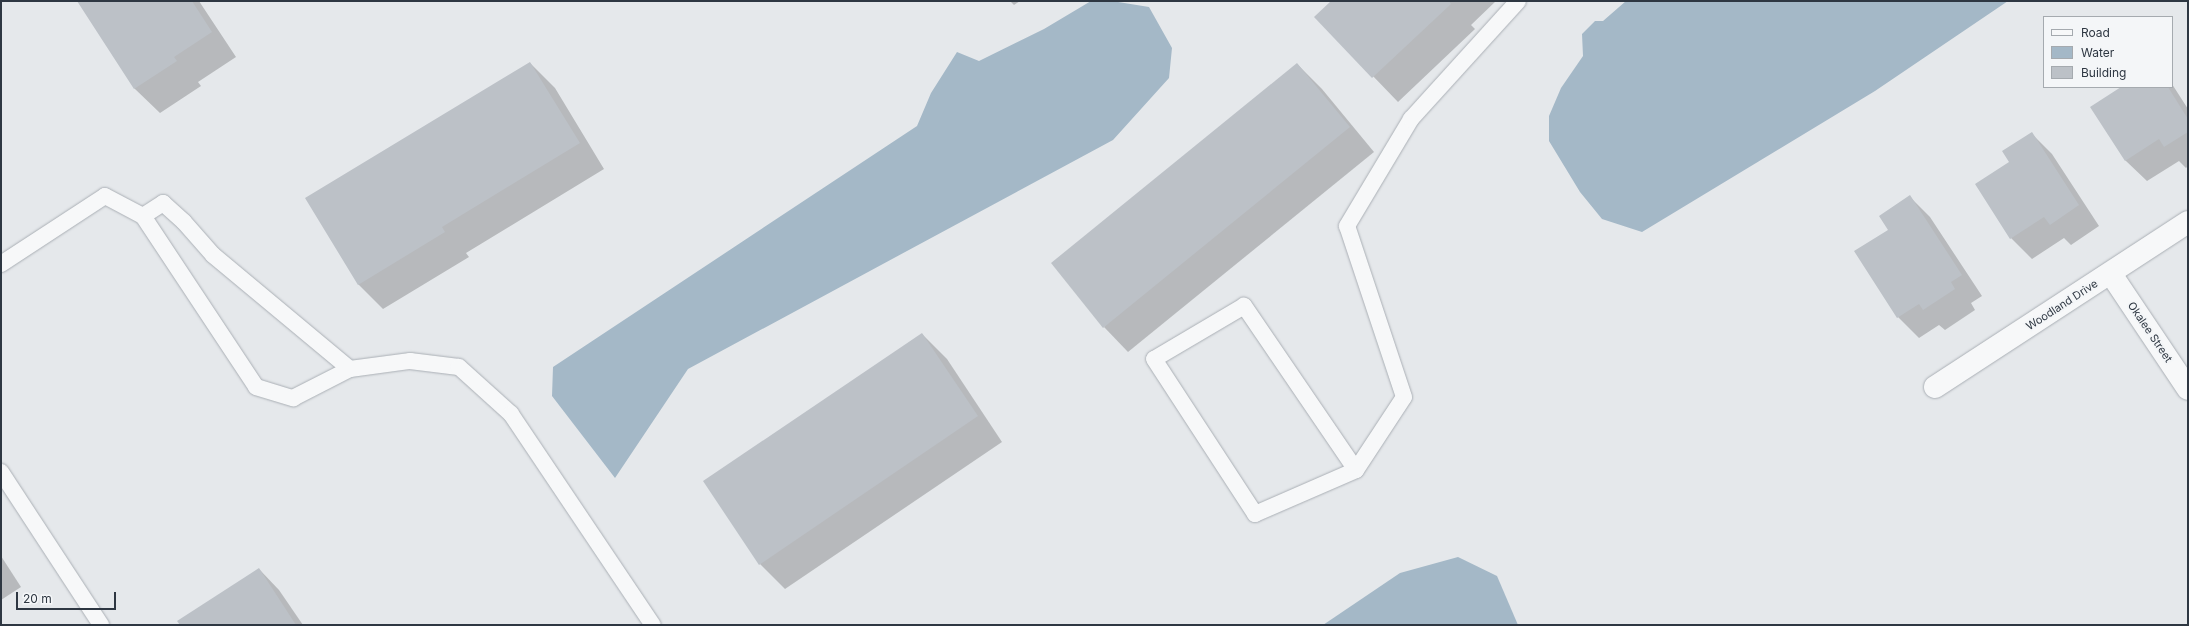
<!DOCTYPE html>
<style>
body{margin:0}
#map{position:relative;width:2189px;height:626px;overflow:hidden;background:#e5e8eb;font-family:Inter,sans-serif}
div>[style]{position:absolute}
.water>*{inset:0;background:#a4b8c7}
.shadow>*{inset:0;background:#0003}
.building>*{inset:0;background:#bcc1c7}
.roads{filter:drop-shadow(0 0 1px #aaafb5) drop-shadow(0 0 1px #aaafb5)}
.lane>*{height:16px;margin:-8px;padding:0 8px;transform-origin:8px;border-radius:8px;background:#f7f8f9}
.street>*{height:22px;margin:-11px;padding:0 11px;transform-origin:11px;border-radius:11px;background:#f7f8f9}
span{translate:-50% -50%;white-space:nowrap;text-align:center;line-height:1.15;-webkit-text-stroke:4px #f4f6f8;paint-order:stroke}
.street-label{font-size:11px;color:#2e3742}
.frame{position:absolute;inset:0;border:2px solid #2e3742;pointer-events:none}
.legend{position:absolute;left:2043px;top:16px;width:130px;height:72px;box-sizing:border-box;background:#f4f6f8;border:1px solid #a5aaaf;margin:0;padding:5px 7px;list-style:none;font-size:12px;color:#2e3742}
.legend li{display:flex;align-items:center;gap:8px;height:20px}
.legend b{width:20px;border:1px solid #a5aaaf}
.scale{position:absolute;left:16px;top:592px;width:100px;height:18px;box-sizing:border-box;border:2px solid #2e3742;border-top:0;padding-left:5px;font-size:12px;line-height:14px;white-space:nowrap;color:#2e3742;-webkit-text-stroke:3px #f4f6f8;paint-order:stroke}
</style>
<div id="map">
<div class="water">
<div style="clip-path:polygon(1091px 1px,1112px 1px,1149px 7px,1172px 48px,1169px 78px,1113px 140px,688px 369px,615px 478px,552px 396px,553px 367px,917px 126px,931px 93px,957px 52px,979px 61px,1044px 29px)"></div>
<div style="clip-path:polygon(1626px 1px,2008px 1px,1875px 91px,1642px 232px,1602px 219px,1580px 192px,1549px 141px,1549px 116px,1561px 88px,1583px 56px,1582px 34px,1595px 21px,1603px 21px)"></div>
<div style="clip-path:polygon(1458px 557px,1497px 576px,1518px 625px,1323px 625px,1400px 573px)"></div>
</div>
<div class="shadow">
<div style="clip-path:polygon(78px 1px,199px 1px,236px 57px,198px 82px,201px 86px,160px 113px,135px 89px)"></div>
<div style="clip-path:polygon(1010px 1px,1020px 1px,1014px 5px)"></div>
<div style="clip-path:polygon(1333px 1px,1496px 1px,1471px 25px,1475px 29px,1398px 102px,1316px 17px)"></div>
<div style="clip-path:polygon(530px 63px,555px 88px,604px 169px,466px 253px,469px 257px,383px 309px,358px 284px)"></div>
<div style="clip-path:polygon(1297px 64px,1322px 89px,1374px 152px,1128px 352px,1104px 327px)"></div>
<div style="clip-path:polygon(2172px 84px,2188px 109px,2188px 166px,2186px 168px,2179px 161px,2147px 181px,2126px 161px,2092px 108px,2123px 87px,2172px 87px)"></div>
<div style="clip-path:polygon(2031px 133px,2052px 154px,2099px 226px,2071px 245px,2064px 238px,2032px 259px,2011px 238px,2011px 162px)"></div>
<div style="clip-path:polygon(1910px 197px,1930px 217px,1982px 296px,1971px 303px,1975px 310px,1945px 330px,1939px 325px,1919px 338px,1898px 317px,1856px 252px,1889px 230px)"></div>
<div style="clip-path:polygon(922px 334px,947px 359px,1002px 442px,785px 589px,760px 564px)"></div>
<div style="clip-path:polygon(1px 556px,21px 587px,1px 600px)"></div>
<div style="clip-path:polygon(259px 569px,279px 590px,303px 625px,182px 625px)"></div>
</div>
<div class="building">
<div style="clip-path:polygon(77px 1px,192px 1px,212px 32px,174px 57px,177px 61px,134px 89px)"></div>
<div style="clip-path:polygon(1331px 1px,1449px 1px,1451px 4px,1372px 78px,1314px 17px)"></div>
<div style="clip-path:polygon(530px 62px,580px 143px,442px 227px,445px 232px,358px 285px,305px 198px)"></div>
<div style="clip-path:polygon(1297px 63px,1350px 127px,1103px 328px,1051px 263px)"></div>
<div style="clip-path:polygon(2121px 87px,2168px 87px,2188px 119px,2188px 132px,2164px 147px,2159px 139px,2125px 161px,2090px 107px)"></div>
<div style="clip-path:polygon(2032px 132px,2079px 205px,2050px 225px,2044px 217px,2010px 239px,1975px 184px,2009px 162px,2002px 151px)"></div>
<div style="clip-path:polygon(1910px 195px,1962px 275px,1951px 282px,1955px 289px,1923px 310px,1919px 304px,1897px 318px,1854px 251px,1888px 230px,1879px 216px)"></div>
<div style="clip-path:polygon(922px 333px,978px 416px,759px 565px,703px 481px)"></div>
<div style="clip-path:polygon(259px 568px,296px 625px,180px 625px,177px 621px)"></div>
</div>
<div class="roads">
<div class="lane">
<div style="left:143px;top:216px;width:24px;rotate:-33deg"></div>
<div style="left:163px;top:203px;width:28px;rotate:42deg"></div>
<div style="left:184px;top:222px;width:44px;rotate:48.7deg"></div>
<div style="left:213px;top:255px;width:178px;rotate:39.8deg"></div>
<div style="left:1px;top:264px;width:124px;rotate:-33.2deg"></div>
<div style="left:105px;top:196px;width:43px;rotate:27.8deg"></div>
<div style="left:143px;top:216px;width:205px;rotate:56.5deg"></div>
<div style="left:256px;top:387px;width:39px;rotate:17deg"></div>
<div style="left:293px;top:398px;width:64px;rotate:-27deg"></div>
<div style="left:350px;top:369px;width:61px;rotate:-7.6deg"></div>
<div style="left:410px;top:361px;width:49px;rotate:7deg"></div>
<div style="left:459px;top:367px;width:70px;rotate:42.1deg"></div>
<div style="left:511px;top:414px;width:254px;rotate:56.1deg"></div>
<div style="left:1356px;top:470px;width:199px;rotate:-124.3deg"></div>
<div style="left:1244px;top:306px;width:104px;rotate:149.5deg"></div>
<div style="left:1154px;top:359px;width:185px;rotate:56.9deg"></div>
<div style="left:1255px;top:514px;width:110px;rotate:-23.5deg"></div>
<div style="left:1356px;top:470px;width:87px;rotate:-56.7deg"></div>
<div style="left:1404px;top:397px;width:180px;rotate:-108.4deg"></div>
<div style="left:1347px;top:226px;width:125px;rotate:-59.1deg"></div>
<div style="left:1411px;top:119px;width:159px;rotate:-47.8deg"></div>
<div style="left:1px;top:472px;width:183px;rotate:56.8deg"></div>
</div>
<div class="street">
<div style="left:2111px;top:274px;width:138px;rotate:56.2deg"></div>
<div style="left:1935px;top:387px;width:302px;rotate:-33.1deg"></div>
</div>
</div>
<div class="street-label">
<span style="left:2062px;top:305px;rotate:-33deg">Woodland Drive</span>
<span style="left:2150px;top:332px;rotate:56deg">Okalee Street</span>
</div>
<div class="frame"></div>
<ul class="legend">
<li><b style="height:5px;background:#f7f8f9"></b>Road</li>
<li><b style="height:11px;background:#a4b8c7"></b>Water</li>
<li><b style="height:11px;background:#bcc1c7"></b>Building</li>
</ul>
<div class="scale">20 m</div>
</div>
